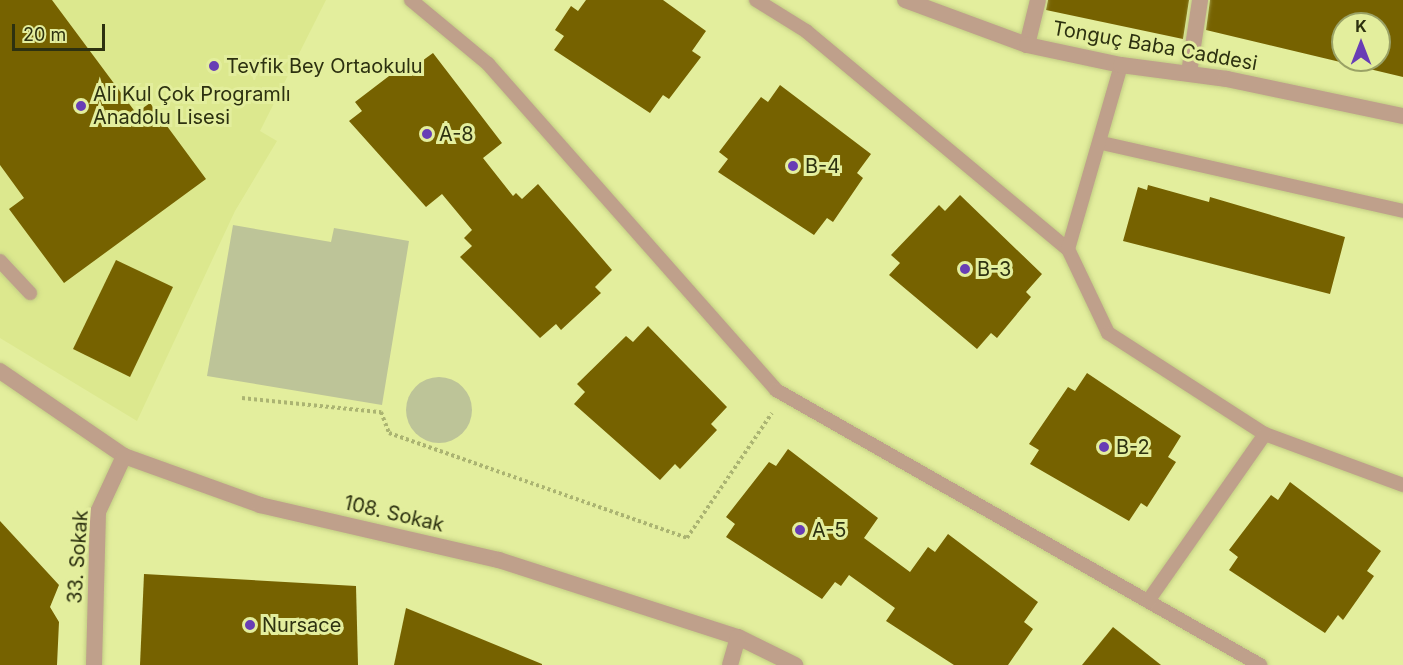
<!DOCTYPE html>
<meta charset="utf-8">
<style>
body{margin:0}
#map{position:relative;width:1403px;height:665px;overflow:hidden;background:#e3ee9d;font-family:Inter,sans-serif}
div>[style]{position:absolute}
.built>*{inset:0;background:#dce88e}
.green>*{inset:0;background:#bdc498}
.round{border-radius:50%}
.building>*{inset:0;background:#766200}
.path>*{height:4px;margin-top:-2px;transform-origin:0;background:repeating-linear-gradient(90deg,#abb472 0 3px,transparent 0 6px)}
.roads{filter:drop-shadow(0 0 2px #c2cc84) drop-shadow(0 0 2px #c2cc84)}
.service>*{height:14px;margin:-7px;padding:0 7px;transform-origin:7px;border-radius:7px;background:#bfa08b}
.minor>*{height:16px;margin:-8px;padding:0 8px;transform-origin:8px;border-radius:8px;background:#bfa08b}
.tertiary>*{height:16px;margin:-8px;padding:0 8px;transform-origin:8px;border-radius:8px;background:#bfa08b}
.dots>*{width:16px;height:16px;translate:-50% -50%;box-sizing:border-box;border:3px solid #e3ee9d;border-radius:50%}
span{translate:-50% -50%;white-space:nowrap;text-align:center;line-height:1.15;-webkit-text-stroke:6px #e3ee9d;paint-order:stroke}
.street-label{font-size:20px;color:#2d3110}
.poi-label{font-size:20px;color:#2d3110}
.left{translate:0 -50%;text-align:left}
.north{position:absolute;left:1331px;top:12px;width:60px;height:60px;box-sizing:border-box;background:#e3ee9d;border:2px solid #9aa265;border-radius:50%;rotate:0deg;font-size:16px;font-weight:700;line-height:24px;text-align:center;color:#2d3110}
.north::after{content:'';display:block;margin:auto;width:21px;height:27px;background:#683db5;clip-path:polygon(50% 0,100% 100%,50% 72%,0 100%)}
.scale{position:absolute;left:12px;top:24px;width:93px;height:27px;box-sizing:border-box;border:3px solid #2d3110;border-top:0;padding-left:8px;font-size:18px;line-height:21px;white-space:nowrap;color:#2d3110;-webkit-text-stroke:4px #e3ee9d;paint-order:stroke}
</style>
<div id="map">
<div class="built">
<div style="clip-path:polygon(0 0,326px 0,260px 131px,277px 141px,235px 211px,137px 421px,0 338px)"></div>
</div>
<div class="green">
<div style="clip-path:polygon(233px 225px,331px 242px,334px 228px,409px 241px,382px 405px,207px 376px)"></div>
<div class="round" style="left:406px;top:377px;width:66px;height:66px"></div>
</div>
<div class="building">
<div style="clip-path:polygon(0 0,52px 0,136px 113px,150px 103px,206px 179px,64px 283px,9px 209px,24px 198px,0 165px)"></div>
<div style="clip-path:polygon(586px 0,663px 0,706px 31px,692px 51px,701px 57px,669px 99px,663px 95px,650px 113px,554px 50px,564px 36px,555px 30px,571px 6px,578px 11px)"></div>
<div style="clip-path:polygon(1048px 0,1189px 0,1183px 39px,1046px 10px)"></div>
<div style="clip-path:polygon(evenodd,1210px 0,1403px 0,1403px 77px,1206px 30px,1210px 0,1343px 24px,1379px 24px,1379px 60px,1343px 60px,1343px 24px)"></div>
<div style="clip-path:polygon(433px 53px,502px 143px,483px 158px,513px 196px,516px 193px,522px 199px,538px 184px,612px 270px,595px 287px,601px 293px,561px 330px,556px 324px,540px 338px,460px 257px,472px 246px,464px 238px,472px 230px,442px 194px,426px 207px,349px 121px,362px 111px,355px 102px,410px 60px,415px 66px)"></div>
<div style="clip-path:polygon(780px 85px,871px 154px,857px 173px,863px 178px,833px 222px,827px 218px,814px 235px,718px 172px,728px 159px,719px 152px,761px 97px,768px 102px)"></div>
<div style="clip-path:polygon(1148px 185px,1209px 202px,1210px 197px,1345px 237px,1330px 294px,1123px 241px,1138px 187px,1147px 190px)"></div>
<div style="clip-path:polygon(960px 195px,1042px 274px,1026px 292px,1031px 297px,997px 338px,991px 333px,977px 349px,889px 275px,900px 263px,891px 255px,939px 205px,945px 211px)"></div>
<div style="clip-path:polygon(116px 260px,173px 287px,130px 377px,73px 349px)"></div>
<div style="clip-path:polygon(648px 326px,727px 407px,711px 424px,717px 430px,680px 469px,675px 464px,660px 480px,574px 404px,585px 392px,577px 384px,626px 336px,633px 342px)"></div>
<div style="clip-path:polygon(1087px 373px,1181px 436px,1168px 457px,1176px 462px,1147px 507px,1141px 503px,1129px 521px,1030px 464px,1039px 450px,1029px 444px,1068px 387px,1075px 391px)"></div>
<div style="clip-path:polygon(788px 449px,878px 518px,864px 538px,910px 572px,928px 547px,935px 552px,948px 534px,1038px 602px,1024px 622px,1033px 629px,1008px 665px,954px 665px,886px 621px,895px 608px,849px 575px,841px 586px,835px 582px,822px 599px,726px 537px,735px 524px,726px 517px,769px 462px,776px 466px)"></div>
<div style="clip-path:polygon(1290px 482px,1381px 551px,1367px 571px,1374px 576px,1343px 620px,1338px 615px,1325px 633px,1229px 570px,1238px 557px,1229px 550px,1271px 495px,1278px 500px)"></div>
<div style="clip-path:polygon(0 521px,59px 585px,50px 607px,59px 622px,57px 665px,0 665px)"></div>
<div style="clip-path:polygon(144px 574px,356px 586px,358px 665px,140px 665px)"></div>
<div style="clip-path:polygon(406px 608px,542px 664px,542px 665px,394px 665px)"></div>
<div style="clip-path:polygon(1113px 627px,1161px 665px,1082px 665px)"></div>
</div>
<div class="path">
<div style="left:242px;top:398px;width:140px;rotate:5.8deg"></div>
<div style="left:381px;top:412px;width:22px;rotate:69deg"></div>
<div style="left:389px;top:433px;width:316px;rotate:19.4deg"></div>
<div style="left:687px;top:538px;width:151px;rotate:-55.8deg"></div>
</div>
<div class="roads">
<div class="service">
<div style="left:411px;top:0;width:100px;rotate:39.7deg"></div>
<div style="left:488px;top:64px;width:435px;rotate:48.5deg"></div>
<div style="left:776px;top:390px;width:557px;rotate:29.6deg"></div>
<div style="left:756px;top:0;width:59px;rotate:31.8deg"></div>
<div style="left:806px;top:31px;width:341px;rotate:39.8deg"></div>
<div style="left:1068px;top:249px;width:93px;rotate:64.5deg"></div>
<div style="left:1108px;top:333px;width:187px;rotate:32.8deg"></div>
<div style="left:1265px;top:434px;width:147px;rotate:20.3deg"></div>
<div style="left:1102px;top:143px;width:309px;rotate:12.7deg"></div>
<div style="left:1068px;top:249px;width:191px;rotate:-73.9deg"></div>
<div style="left:0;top:261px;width:44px;rotate:46.8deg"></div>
<div style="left:1148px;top:601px;width:204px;rotate:-55deg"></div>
</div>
<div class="minor">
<div style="left:1027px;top:45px;width:46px;rotate:-76.3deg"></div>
<div style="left:1189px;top:73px;width:74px;rotate:-81.4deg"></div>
<div style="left:0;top:371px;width:150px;rotate:34.4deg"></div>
<div style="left:124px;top:456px;width:145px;rotate:19.8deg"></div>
<div style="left:260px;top:505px;width:245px;rotate:13deg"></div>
<div style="left:499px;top:560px;width:251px;rotate:17.9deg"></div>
<div style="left:738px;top:637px;width:64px;rotate:26.2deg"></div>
<div style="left:94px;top:665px;width:153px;rotate:-88.5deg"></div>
<div style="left:98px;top:512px;width:62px;rotate:-65.1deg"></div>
<div style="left:730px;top:665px;width:29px;rotate:-74deg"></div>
</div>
<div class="tertiary">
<div style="left:905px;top:0;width:130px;rotate:20.2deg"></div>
<div style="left:1027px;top:45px;width:96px;rotate:12deg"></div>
<div style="left:1121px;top:65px;width:107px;rotate:7.5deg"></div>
<div style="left:1227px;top:79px;width:180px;rotate:11.9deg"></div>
</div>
</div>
<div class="dots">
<div style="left:214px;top:66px;background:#683db5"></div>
<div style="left:81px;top:106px;background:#683db5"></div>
<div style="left:427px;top:134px;background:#683db5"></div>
<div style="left:793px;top:166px;background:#683db5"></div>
<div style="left:965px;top:269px;background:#683db5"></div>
<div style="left:1104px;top:447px;background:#683db5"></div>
<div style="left:800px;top:530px;background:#683db5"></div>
<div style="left:250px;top:625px;background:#683db5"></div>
</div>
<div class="street-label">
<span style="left:1155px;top:46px;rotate:10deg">Tonguç Baba Caddesi</span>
<span style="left:394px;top:514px;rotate:13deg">108. Sokak</span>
<span style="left:78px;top:557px;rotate:-86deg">33. Sokak</span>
</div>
<div class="poi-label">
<span class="left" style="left:226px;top:66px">Tevfik Bey Ortaokulu</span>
<span class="left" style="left:93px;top:106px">Ali Kul Çok Programlı<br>Anadolu Lisesi</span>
<span class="left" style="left:439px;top:134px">A-8</span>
<span class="left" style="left:805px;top:166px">B-4</span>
<span class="left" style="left:977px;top:269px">B-3</span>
<span class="left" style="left:1116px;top:447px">B-2</span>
<span class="left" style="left:812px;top:530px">A-5</span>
<span class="left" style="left:262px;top:625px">Nursace</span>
</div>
<div class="north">K</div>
<div class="scale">20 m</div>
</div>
